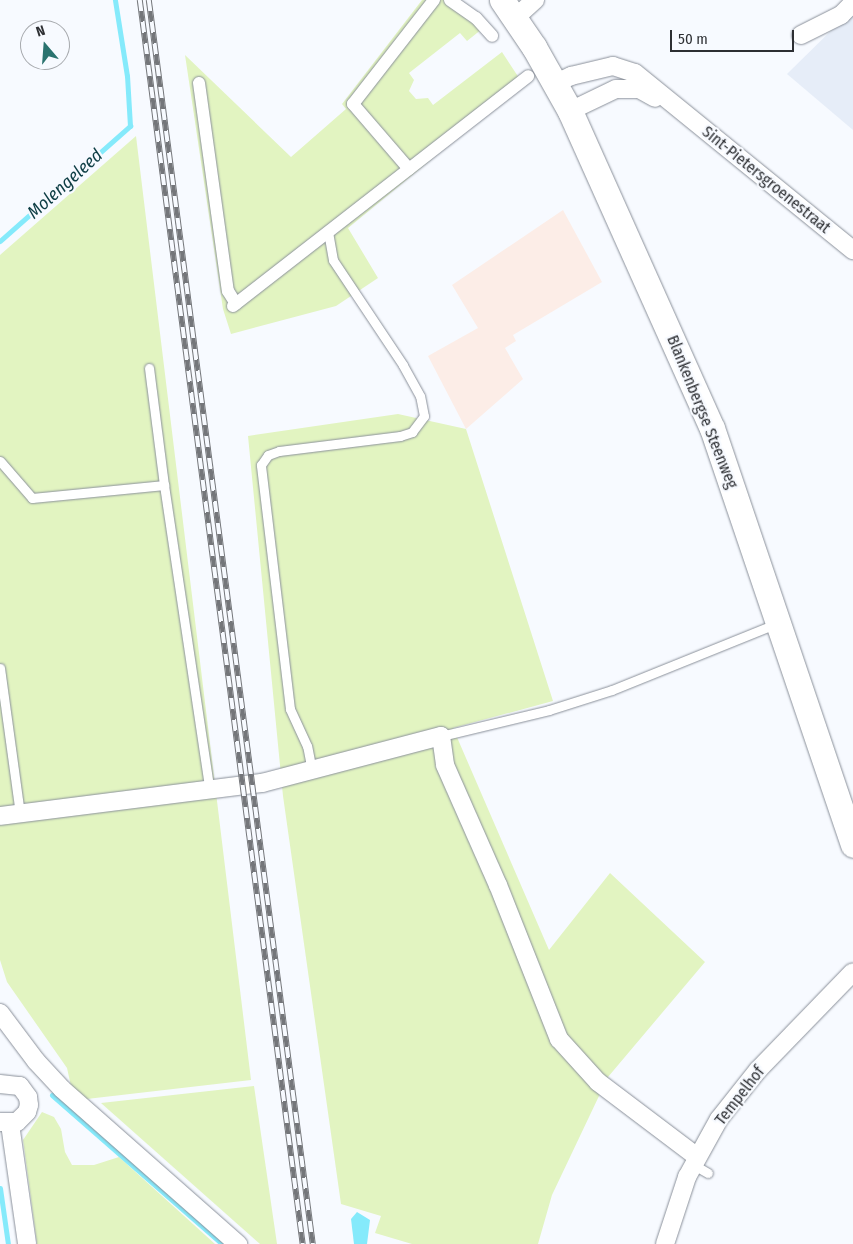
<!DOCTYPE html>
<style>
body{margin:0}
#map{position:relative;width:853px;height:1244px;overflow:hidden;background:#f7faff;font-family:"Fira Sans Condensed",sans-serif}
div>[style]{position:absolute}
.built>*{inset:0;background:#e6edf8}
.education>*{inset:0;background:#fcede7}
.green>*{inset:0;background:#e2f4c1}
.water>*{inset:0;background:#85eafb}
.stream>*{height:5px;margin:-2.5px;padding:0 2.5px;transform-origin:2.5px;border-radius:2.5px;background:#85eafb}
.roads{filter:drop-shadow(0 0 1px #8a909a) drop-shadow(0 0 1px #8a909a)}
.service>*{height:9px;margin:-4.5px;padding:0 4.5px;transform-origin:4.5px;border-radius:4.5px;background:#fff}
.pedestrian>*{height:12px;margin:-6px;padding:0 6px;transform-origin:6px;border-radius:6px;background:#fff}
.minor>*{height:18px;margin:-9px;padding:0 9px;transform-origin:9px;border-radius:9px;background:#fff}
.secondary>*{height:25px;margin:-12.5px;padding:0 12.5px;transform-origin:12.5px;border-radius:12.5px;background:#fff}
.rail>*{height:5.5px;margin-top:-2.75px;transform-origin:0;background:repeating-linear-gradient(90deg,#f7faff 0 11px,#74767a 0 22px);box-sizing:border-box;border-block:1px solid #74767a}
span{translate:-50% -50%;white-space:nowrap;text-align:center;line-height:1.15;-webkit-text-stroke:4.5px #f7faff;paint-order:stroke}
.street-label{font-size:16px;color:#2d2f33}
.water-label{font-size:18px;color:#0d3d44;font-style:italic}
.north{position:absolute;left:20px;top:20px;width:50px;height:50px;box-sizing:border-box;background:#f7faff;border:1px solid #a6a9ad;border-radius:50%;rotate:342deg;font-size:14px;font-weight:700;line-height:20px;text-align:center;color:#2d2f33}
.north::after{content:'';display:block;margin:auto;width:18px;height:22px;background:#2a736f;clip-path:polygon(50% 0,100% 100%,50% 72%,0 100%)}
.scale{position:absolute;left:670px;top:30px;width:124px;height:22px;box-sizing:border-box;border:2px solid #2d2f33;border-top:0;padding-left:6px;font-size:15px;line-height:18px;white-space:nowrap;color:#2d2f33;-webkit-text-stroke:4px #f7faff;paint-order:stroke}
</style>
<div id="map">
<div class="built">
<div style="clip-path:polygon(853px 9px,853px 130px,787px 74px)"></div>
</div>
<div class="education">
<div style="clip-path:polygon(563px 210px,602px 282px,513px 335px,516px 341px,505px 348px,523px 379px,466px 429px,428px 356px,478px 328px,452px 285px)"></div>
</div>
<div class="green">
<div style="clip-path:polygon(422px 0,458px 0,482px 29px,467px 41px,460px 33px,409px 73px,414px 80px,409px 91px,416px 99px,428px 98px,433px 105px,502px 52px,523px 84px,348px 228px,378px 278px,336px 306px,231px 334px,223px 309px,185px 55px,291px 157px,346px 109px,342px 104px)"></div>
<div style="clip-path:polygon(136px 136px,251px 1080px,78px 1100px,73px 1095px,67px 1068px,7px 982px,0 960px,0 255px)"></div>
<div style="clip-path:polygon(398px 414px,466px 429px,553px 701px,453px 728px,549px 950px,610px 873px,705px 962px,608px 1077px,552px 1195px,538px 1244px,412px 1244px,375px 1233px,381px 1216px,341px 1204px,283px 796px,248px 436px)"></div>
<div style="clip-path:polygon(254px 1086px,277px 1244px,260px 1244px,101px 1103px)"></div>
<div style="clip-path:polygon(42px 1112px,54px 1117px,61px 1129px,65px 1152px,72px 1165px,94px 1165px,119px 1157px,215px 1244px,37px 1244px,23px 1140px)"></div>
</div>
<div class="water">
<div style="clip-path:polygon(357px 1212px,370px 1220px,367px 1244px,354px 1244px,351px 1219px)"></div>
</div>
<div class="stream">
<div style="left:0;top:241px;width:174px;rotate:-41.5deg"></div>
<div style="left:130px;top:126px;width:50px;rotate:-93.4deg"></div>
<div style="left:127px;top:76px;width:77px;rotate:-99deg"></div>
<div style="left:52px;top:1095px;width:226px;rotate:41.2deg"></div>
<div style="left:0;top:1188px;width:57px;rotate:81.9deg"></div>
</div>
<div class="roads">
<div class="service">
<div style="left:149px;top:368px;width:118px;rotate:82.7deg"></div>
<div style="left:0;top:461px;width:49px;rotate:49.1deg"></div>
<div style="left:32px;top:498px;width:133px;rotate:-5.6deg"></div>
<div style="left:164px;top:485px;width:309px;rotate:81.5deg"></div>
<div style="left:0;top:668px;width:147px;rotate:82.2deg"></div>
<div style="left:441px;top:736px;width:111px;rotate:-13.5deg"></div>
<div style="left:549px;top:710px;width:66px;rotate:-17.6deg"></div>
<div style="left:612px;top:690px;width:176px;rotate:-22deg"></div>
<div style="left:312px;top:771px;width:25px;rotate:-101deg"></div>
<div style="left:307px;top:746px;width:41px;rotate:-114.7deg"></div>
<div style="left:290px;top:709px;width:246px;rotate:-96.8deg"></div>
<div style="left:261px;top:465px;width:12px;rotate:-55deg"></div>
<div style="left:268px;top:455px;width:12px;rotate:-20deg"></div>
<div style="left:279px;top:451px;width:122px;rotate:-7.1deg"></div>
<div style="left:400px;top:436px;width:13px;rotate:-18deg"></div>
<div style="left:412px;top:432px;width:20px;rotate:-53deg"></div>
<div style="left:424px;top:416px;width:20px;rotate:-101deg"></div>
<div style="left:420px;top:396px;width:35px;rotate:-119deg"></div>
<div style="left:403px;top:365px;width:126px;rotate:-123.7deg"></div>
<div style="left:333px;top:260px;width:28px;rotate:-100deg"></div>
<div style="left:694px;top:1165px;width:16px;rotate:30deg"></div>
</div>
<div class="pedestrian">
<div style="left:450px;top:0;width:32px;rotate:35deg"></div>
<div style="left:476px;top:18px;width:24px;rotate:48deg"></div>
<div style="left:199px;top:83px;width:210px;rotate:82.1deg"></div>
<div style="left:228px;top:291px;width:15px;rotate:58deg"></div>
<div style="left:409px;top:169px;width:86px;rotate:-130.7deg"></div>
<div style="left:353px;top:104px;width:132px;rotate:-52.1deg"></div>
<div style="left:233px;top:306px;width:374px;rotate:-37.9deg"></div>
</div>
<div class="minor">
<div style="left:515px;top:18px;width:27px;rotate:-42deg"></div>
<div style="left:801px;top:35px;width:45px;rotate:-26.6deg"></div>
<div style="left:841px;top:15px;width:17px;rotate:-45deg"></div>
<div style="left:556px;top:83px;width:17px;rotate:-25deg"></div>
<div style="left:571px;top:76px;width:43px;rotate:-13.4deg"></div>
<div style="left:613px;top:66px;width:23px;rotate:18deg"></div>
<div style="left:635px;top:73px;width:281px;rotate:39.1deg"></div>
<div style="left:570px;top:111px;width:51px;rotate:-25.6deg"></div>
<div style="left:616px;top:89px;width:23px"></div>
<div style="left:639px;top:89px;width:18px;rotate:29deg"></div>
<div style="left:0;top:816px;width:264px;rotate:-7.2deg"></div>
<div style="left:262px;top:783px;width:185px;rotate:-14.7deg"></div>
<div style="left:441px;top:736px;width:29px;rotate:82deg"></div>
<div style="left:445px;top:765px;width:131px;rotate:66.2deg"></div>
<div style="left:498px;top:885px;width:166px;rotate:68.4deg"></div>
<div style="left:559px;top:1039px;width:58px;rotate:47.8deg"></div>
<div style="left:598px;top:1082px;width:124px;rotate:37.1deg"></div>
<div style="left:0;top:1013px;width:60px;rotate:53.1deg"></div>
<div style="left:36px;top:1061px;width:38px;rotate:47deg"></div>
<div style="left:62px;top:1089px;width:235px;rotate:41.4deg"></div>
<div style="left:0;top:1084px;width:20px;rotate:6deg"></div>
<div style="left:20px;top:1086px;width:14px;rotate:54deg"></div>
<div style="left:28px;top:1097px;width:8px;rotate:83deg"></div>
<div style="left:29px;top:1105px;width:7px;rotate:106deg"></div>
<div style="left:27px;top:1112px;width:14px;rotate:135deg"></div>
<div style="left:17px;top:1122px;width:17px;rotate:180deg"></div>
<div style="left:10px;top:1124px;width:121px;rotate:81.9deg"></div>
<div style="left:665px;top:1244px;width:71px;rotate:-71.8deg"></div>
<div style="left:687px;top:1177px;width:66px;rotate:-61.1deg"></div>
<div style="left:719px;top:1119px;width:63px;rotate:-51.5deg"></div>
<div style="left:758px;top:1070px;width:136px;rotate:-45.9deg"></div>
</div>
<div class="secondary">
<div style="left:502px;top:0;width:57px;rotate:55.8deg"></div>
<div style="left:534px;top:47px;width:73px;rotate:60.6deg"></div>
<div style="left:570px;top:111px;width:347px;rotate:65.9deg"></div>
<div style="left:712px;top:428px;width:440px;rotate:71.3deg"></div>
</div>
</div>
<div class="rail">
<div style="left:140px;top:0;width:1255px;rotate:82.54deg"></div>
<div style="left:149px;top:0;width:1255px;rotate:82.49deg"></div>
</div>
<div class="street-label">
<span style="left:766px;top:180px;rotate:39deg">Sint-Pietersgroenestraat</span>
<span style="left:702px;top:412px;rotate:68deg">Blankenbergse Steenweg</span>
<span style="left:740px;top:1096px;rotate:-52deg">Tempelhof</span>
</div>
<div class="water-label">
<span style="left:65px;top:184px;rotate:-42deg">Molengeleed</span>
</div>
<div class="north">N</div>
<div class="scale">50 m</div>
</div>
